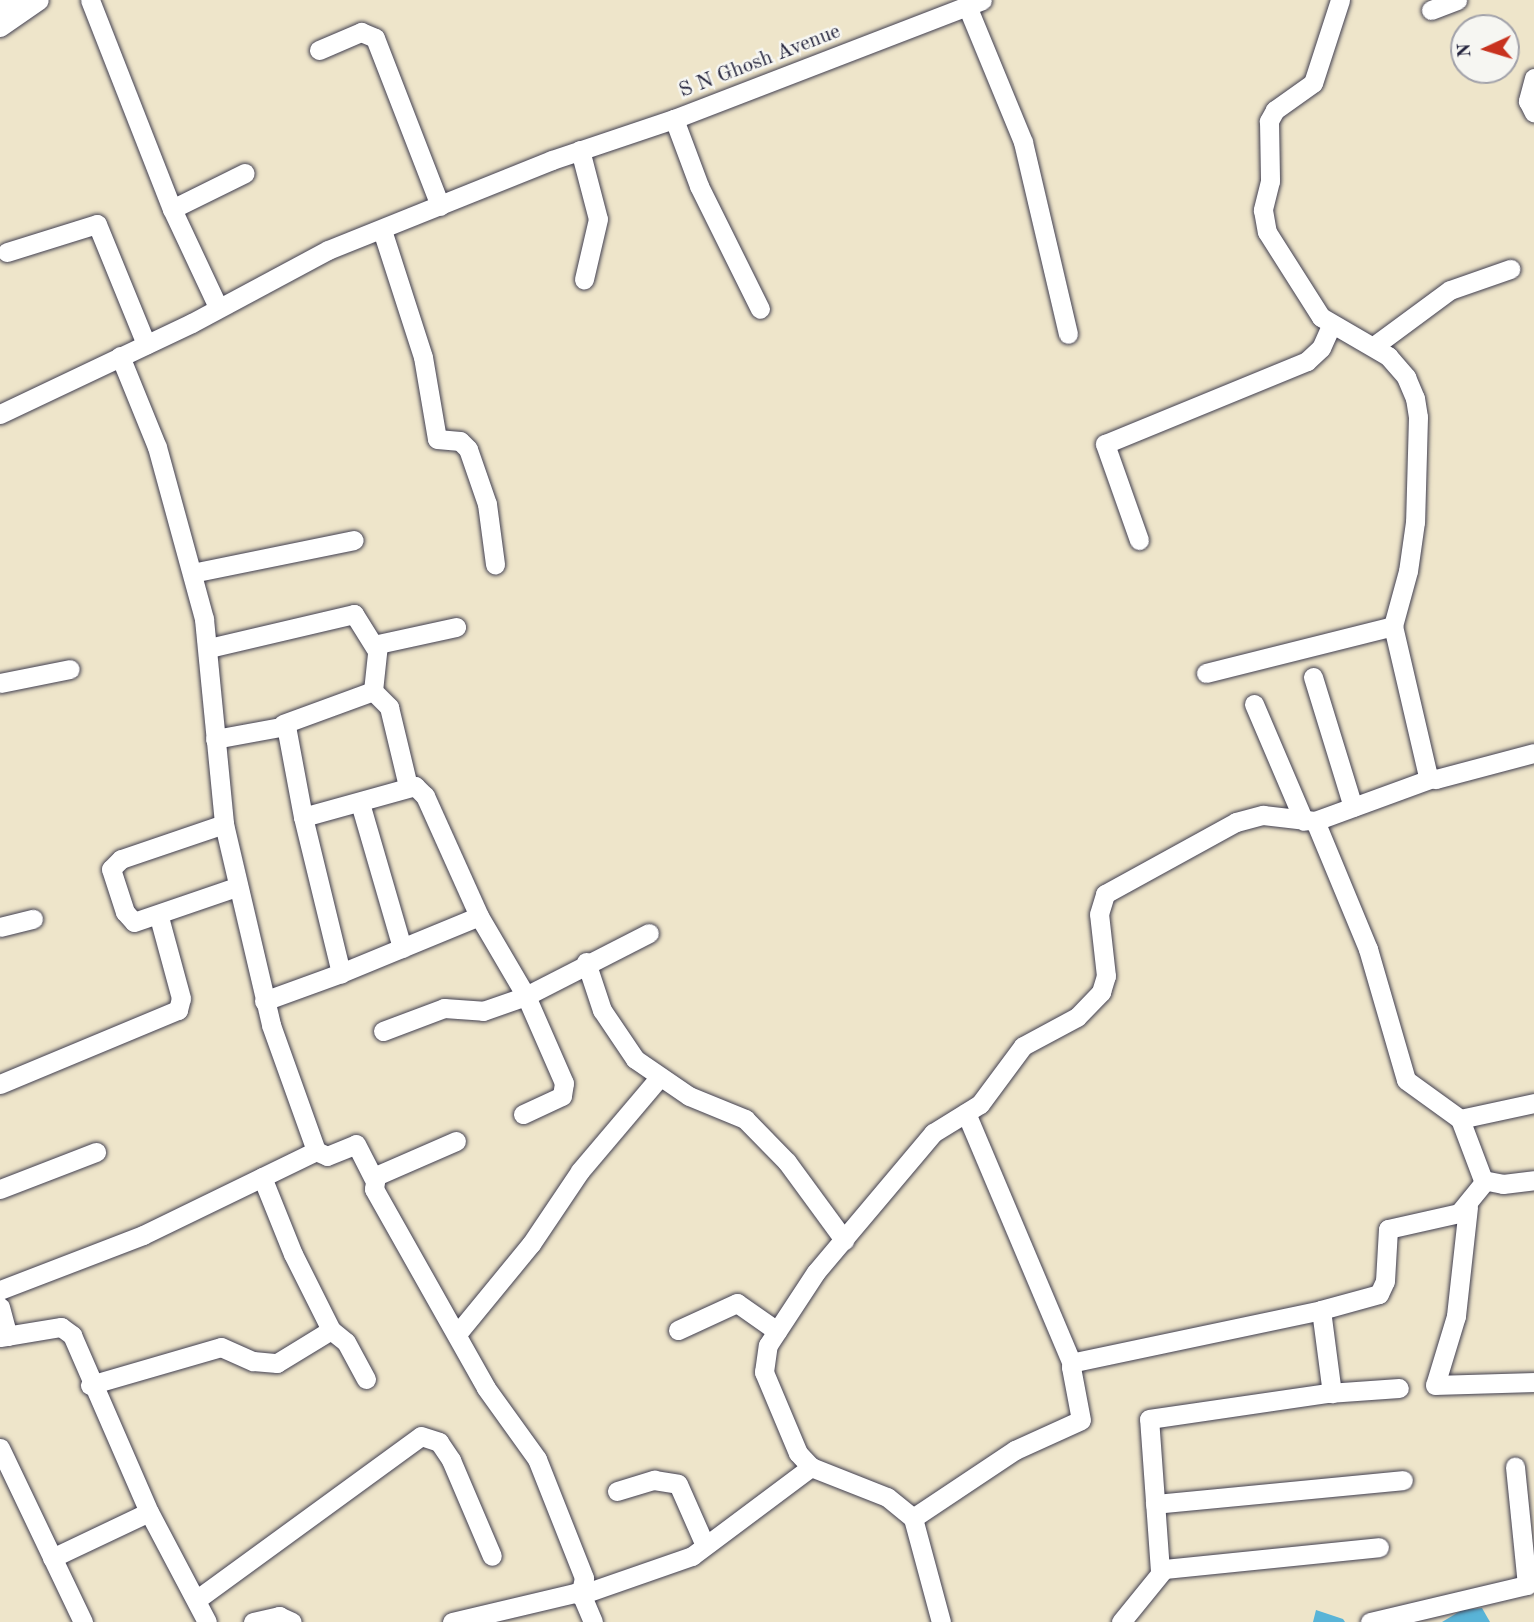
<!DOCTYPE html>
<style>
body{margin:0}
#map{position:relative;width:1534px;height:1622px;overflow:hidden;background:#eee5ca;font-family:"Old Standard TT",serif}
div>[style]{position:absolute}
.water>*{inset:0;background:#59b4d7}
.roads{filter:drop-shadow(0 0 2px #413f50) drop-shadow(0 0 2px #413f50)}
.minor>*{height:19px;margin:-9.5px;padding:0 9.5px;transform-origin:9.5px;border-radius:9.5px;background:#fff}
.major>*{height:24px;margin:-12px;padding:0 12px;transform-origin:12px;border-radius:12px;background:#fff}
span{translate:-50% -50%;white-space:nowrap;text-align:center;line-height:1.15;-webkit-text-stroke:5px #f6f6f2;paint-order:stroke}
.street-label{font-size:21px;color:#22223b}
.north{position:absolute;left:1450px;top:14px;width:70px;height:70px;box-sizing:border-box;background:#f6f6f2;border:2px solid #a1a1a9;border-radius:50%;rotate:266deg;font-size:19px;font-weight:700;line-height:28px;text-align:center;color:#22223b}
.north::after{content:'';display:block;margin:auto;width:24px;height:32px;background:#c8321e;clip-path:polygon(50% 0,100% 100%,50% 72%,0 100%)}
</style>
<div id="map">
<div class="water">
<div style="clip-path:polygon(1482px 1608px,1490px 1622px,1442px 1622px,1462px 1610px)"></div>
<div style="clip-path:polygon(1316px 1610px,1343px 1619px,1345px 1622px,1313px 1622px)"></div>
</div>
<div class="roads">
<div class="minor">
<div style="left:90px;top:0;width:225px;rotate:68.6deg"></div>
<div style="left:172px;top:209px;width:108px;rotate:64.9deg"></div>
<div style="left:1340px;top:0;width:87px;rotate:108deg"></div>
<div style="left:1313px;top:83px;width:47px;rotate:144.6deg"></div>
<div style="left:1275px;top:110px;width:13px;rotate:119deg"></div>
<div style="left:1269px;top:121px;width:60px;rotate:89deg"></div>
<div style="left:1270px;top:181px;width:30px;rotate:104deg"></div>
<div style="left:1263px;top:210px;width:22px;rotate:80deg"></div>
<div style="left:1267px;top:232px;width:101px;rotate:57.6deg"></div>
<div style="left:1321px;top:317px;width:78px;rotate:30.2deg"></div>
<div style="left:1388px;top:356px;width:28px;rotate:49deg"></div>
<div style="left:1406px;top:377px;width:23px;rotate:67deg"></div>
<div style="left:1415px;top:398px;width:19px;rotate:81deg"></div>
<div style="left:1418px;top:417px;width:105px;rotate:91.6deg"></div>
<div style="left:1415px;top:522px;width:49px;rotate:98.1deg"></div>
<div style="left:1408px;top:571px;width:57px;rotate:105.3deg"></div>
<div style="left:1393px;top:626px;width:155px;rotate:76.9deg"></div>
<div style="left:1428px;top:777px;width:8px;rotate:14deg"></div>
<div style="left:1436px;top:779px;width:101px;rotate:-14.9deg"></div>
<div style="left:967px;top:6px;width:147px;rotate:67.6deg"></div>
<div style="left:1023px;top:142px;width:197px;rotate:76.8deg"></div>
<div style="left:1431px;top:10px;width:28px;rotate:-21deg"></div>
<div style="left:0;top:27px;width:47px;rotate:-34.7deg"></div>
<div style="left:319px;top:50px;width:46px;rotate:-23.2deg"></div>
<div style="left:361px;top:32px;width:15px;rotate:23deg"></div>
<div style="left:375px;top:38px;width:180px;rotate:68.8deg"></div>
<div style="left:1534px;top:78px;width:24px;rotate:105deg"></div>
<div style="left:1528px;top:101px;width:13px;rotate:63deg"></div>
<div style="left:674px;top:119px;width:72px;rotate:69.5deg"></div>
<div style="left:699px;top:186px;width:137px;rotate:63.6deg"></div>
<div style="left:580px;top:150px;width:71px;rotate:75.4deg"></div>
<div style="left:598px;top:219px;width:62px;rotate:103.1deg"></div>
<div style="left:172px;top:209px;width:81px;rotate:-26.3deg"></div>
<div style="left:382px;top:230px;width:133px;rotate:72.1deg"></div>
<div style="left:423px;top:357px;width:83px;rotate:80.3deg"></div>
<div style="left:437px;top:439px;width:23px;rotate:5deg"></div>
<div style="left:460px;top:441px;width:11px;rotate:45deg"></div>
<div style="left:468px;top:449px;width:58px;rotate:70.9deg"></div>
<div style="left:487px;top:504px;width:61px;rotate:82.4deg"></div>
<div style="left:7px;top:252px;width:94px;rotate:-17.3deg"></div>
<div style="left:97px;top:224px;width:130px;rotate:67.8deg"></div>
<div style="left:1374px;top:346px;width:94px;rotate:-36.4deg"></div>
<div style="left:1450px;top:290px;width:64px;rotate:-19.3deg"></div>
<div style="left:120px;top:356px;width:98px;rotate:67.9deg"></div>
<div style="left:157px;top:447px;width:178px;rotate:74.7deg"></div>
<div style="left:204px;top:619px;width:206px;rotate:84.4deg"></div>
<div style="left:224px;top:824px;width:206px;rotate:76.8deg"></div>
<div style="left:271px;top:1025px;width:134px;rotate:70.3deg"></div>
<div style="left:316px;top:1151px;width:12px;rotate:24deg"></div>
<div style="left:327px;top:1156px;width:31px;rotate:-22deg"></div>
<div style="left:356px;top:1144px;width:38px;rotate:63deg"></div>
<div style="left:0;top:414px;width:212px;rotate:-25.4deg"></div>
<div style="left:192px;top:323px;width:154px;rotate:-28.2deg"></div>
<div style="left:328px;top:250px;width:241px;rotate:-21.9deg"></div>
<div style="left:552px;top:160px;width:129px;rotate:-18.6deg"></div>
<div style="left:674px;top:119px;width:330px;rotate:-21.1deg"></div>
<div style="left:1139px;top:540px;width:102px;rotate:-109.5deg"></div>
<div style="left:1105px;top:444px;width:218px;rotate:-22.3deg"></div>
<div style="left:1307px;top:361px;width:19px;rotate:-43deg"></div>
<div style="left:1321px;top:348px;width:24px;rotate:-66deg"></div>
<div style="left:192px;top:573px;width:165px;rotate:-11.5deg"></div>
<div style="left:209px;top:648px;width:149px;rotate:-13.2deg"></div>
<div style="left:354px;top:614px;width:40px;rotate:58deg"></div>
<div style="left:1206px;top:673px;width:193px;rotate:-14.1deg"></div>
<div style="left:1313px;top:677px;width:136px;rotate:72.9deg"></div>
<div style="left:0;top:683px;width:71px;rotate:-11.3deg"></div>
<div style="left:373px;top:691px;width:23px;rotate:45deg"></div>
<div style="left:389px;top:707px;width:81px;rotate:76.5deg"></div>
<div style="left:1254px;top:704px;width:127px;rotate:66.9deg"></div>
<div style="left:283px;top:724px;width:96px;rotate:-20.1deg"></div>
<div style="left:373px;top:691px;width:47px;rotate:-83.9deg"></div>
<div style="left:378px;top:644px;width:80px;rotate:-12.3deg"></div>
<div style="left:215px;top:739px;width:72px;rotate:-10.4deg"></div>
<div style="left:286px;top:726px;width:93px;rotate:79.4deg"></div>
<div style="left:360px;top:803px;width:151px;rotate:73.8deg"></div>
<div style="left:1315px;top:821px;width:139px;rotate:67.5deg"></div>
<div style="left:1368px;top:949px;width:136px;rotate:73.8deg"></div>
<div style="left:1406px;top:1080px;width:67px;rotate:35.8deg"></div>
<div style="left:1460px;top:1119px;width:65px;rotate:69.3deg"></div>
<div style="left:1483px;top:1180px;width:20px;rotate:11deg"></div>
<div style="left:1503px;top:1184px;width:31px;rotate:-7deg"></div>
<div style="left:224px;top:824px;width:109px;rotate:161.2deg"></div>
<div style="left:121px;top:859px;width:14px;rotate:135deg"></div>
<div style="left:111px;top:869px;width:45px;rotate:72deg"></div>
<div style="left:125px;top:912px;width:13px;rotate:48deg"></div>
<div style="left:134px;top:922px;width:108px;rotate:-18.9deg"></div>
<div style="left:479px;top:916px;width:93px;rotate:59.6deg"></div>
<div style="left:526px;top:996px;width:95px;rotate:66.4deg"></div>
<div style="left:564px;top:1083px;width:13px;rotate:99deg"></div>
<div style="left:562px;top:1096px;width:43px;rotate:155.2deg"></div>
<div style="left:0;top:927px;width:34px;rotate:-14deg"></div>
<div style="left:586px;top:962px;width:51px;rotate:71.6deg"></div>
<div style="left:602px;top:1010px;width:59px;rotate:56deg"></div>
<div style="left:635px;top:1059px;width:65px;rotate:34.4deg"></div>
<div style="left:689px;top:1096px;width:61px;rotate:22.3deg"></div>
<div style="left:745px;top:1119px;width:60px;rotate:45.7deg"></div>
<div style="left:787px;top:1162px;width:97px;rotate:53.8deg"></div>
<div style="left:264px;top:1001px;width:82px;rotate:-20deg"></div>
<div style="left:341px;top:973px;width:149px;rotate:-22.4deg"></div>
<div style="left:479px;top:916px;width:132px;rotate:-114.2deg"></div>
<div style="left:425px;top:796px;width:14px;rotate:-135deg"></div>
<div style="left:415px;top:786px;width:116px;rotate:164.5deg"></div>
<div style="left:303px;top:817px;width:161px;rotate:76.3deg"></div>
<div style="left:383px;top:1031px;width:65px;rotate:-20.7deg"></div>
<div style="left:444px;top:1008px;width:39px;rotate:4deg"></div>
<div style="left:483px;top:1011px;width:46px;rotate:-19.2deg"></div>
<div style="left:526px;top:996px;width:138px;rotate:-27.1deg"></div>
<div style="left:0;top:1084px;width:193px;rotate:-22.6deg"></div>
<div style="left:178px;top:1010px;width:12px;rotate:-76deg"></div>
<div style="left:181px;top:998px;width:84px;rotate:-105.2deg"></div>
<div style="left:966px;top:1113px;width:272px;rotate:67.1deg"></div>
<div style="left:1460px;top:1119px;width:76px;rotate:-12.2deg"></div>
<div style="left:456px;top:1141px;width:87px;rotate:156.4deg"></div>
<div style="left:376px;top:1176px;width:13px;rotate:99deg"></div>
<div style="left:374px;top:1189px;width:228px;rotate:60.6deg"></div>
<div style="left:486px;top:1388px;width:87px;rotate:54.3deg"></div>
<div style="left:537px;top:1459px;width:128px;rotate:68.4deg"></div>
<div style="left:584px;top:1578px;width:17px;rotate:103deg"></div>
<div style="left:262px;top:1177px;width:83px;rotate:68.1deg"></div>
<div style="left:293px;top:1254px;width:85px;rotate:63.4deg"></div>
<div style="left:331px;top:1330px;width:19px;rotate:39deg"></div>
<div style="left:346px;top:1342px;width:42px;rotate:61.6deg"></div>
<div style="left:0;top:1189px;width:103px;rotate:-21.1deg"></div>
<div style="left:1468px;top:1207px;width:110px;rotate:96.3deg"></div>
<div style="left:1456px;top:1316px;width:72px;rotate:106.9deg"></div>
<div style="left:1435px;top:1385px;width:99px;rotate:-1.7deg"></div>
<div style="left:0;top:1290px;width:153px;rotate:-21deg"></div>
<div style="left:143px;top:1235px;width:192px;rotate:-25.9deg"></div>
<div style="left:0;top:1307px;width:30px;rotate:75deg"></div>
<div style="left:1321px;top:1310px;width:60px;rotate:-15.4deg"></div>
<div style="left:1379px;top:1294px;width:14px;rotate:-65deg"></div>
<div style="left:1385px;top:1281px;width:52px;rotate:-86.7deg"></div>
<div style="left:1388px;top:1229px;width:73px;rotate:-12.7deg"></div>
<div style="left:1459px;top:1213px;width:41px;rotate:-50.9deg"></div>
<div style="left:678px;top:1330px;width:65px;rotate:-24.6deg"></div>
<div style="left:737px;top:1303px;width:49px;rotate:35deg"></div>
<div style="left:457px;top:1334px;width:117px;rotate:-50.6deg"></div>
<div style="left:531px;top:1244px;width:88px;rotate:-56.1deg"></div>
<div style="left:580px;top:1171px;width:122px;rotate:-49.7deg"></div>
<div style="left:0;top:1337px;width:62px;rotate:-9.3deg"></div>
<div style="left:61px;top:1327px;width:14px;rotate:36deg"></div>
<div style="left:72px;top:1335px;width:193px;rotate:66.5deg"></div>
<div style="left:149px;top:1512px;width:124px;rotate:62.2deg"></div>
<div style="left:90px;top:1385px;width:136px;rotate:-16.2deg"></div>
<div style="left:221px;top:1347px;width:35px;rotate:24deg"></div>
<div style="left:253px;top:1361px;width:24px;rotate:5deg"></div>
<div style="left:277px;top:1363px;width:63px;rotate:-31.4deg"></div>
<div style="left:0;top:1448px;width:193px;rotate:64.5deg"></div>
<div style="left:617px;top:1491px;width:39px;rotate:-17deg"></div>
<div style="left:654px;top:1480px;width:24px;rotate:9deg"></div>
<div style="left:678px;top:1484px;width:64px;rotate:66.2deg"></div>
<div style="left:1155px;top:1504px;width:249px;rotate:-5.5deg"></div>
<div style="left:913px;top:1518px;width:123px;rotate:-33.7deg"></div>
<div style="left:1015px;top:1450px;width:72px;rotate:-24.4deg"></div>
<div style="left:1081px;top:1420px;width:54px;rotate:-100.7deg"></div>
<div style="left:1071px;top:1367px;width:6px;rotate:-51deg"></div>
<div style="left:1075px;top:1362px;width:251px;rotate:-11.9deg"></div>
<div style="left:1321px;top:1310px;width:84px;rotate:82.5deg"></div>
<div style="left:52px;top:1558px;width:107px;rotate:-25.4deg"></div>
<div style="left:1160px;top:1571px;width:152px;rotate:-94.1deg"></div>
<div style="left:1149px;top:1419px;width:181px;rotate:-8.3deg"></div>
<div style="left:1328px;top:1393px;width:71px;rotate:-4deg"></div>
<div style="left:580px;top:1595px;width:119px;rotate:-19.2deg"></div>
<div style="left:692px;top:1556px;width:149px;rotate:-36.8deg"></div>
<div style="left:196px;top:1600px;width:278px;rotate:-36.1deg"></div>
<div style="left:421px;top:1436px;width:19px;rotate:18deg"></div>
<div style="left:439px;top:1442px;width:22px;rotate:56deg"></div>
<div style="left:451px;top:1460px;width:104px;rotate:66.9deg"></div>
<div style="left:253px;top:1622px;width:27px;rotate:-13deg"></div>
<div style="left:279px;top:1616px;width:14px;rotate:25deg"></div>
<div style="left:452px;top:1622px;width:126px;rotate:-13.3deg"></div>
<div style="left:575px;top:1593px;width:8px;rotate:23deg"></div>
<div style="left:582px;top:1596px;width:28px;rotate:67deg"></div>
<div style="left:941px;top:1622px;width:108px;rotate:-105.1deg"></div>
<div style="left:913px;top:1518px;width:33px;rotate:-141deg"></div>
<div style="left:887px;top:1497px;width:82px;rotate:-158.5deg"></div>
<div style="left:811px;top:1467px;width:19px;rotate:-133deg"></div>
<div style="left:798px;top:1453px;width:88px;rotate:-112.8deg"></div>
<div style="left:764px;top:1372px;width:27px;rotate:-82deg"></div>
<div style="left:768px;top:1345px;width:87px;rotate:-56.7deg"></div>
<div style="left:816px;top:1272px;width:182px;rotate:-49.9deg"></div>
<div style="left:933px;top:1133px;width:55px;rotate:-31.7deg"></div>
<div style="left:980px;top:1104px;width:72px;rotate:-53.4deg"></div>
<div style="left:1023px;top:1046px;width:61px;rotate:-28.2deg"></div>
<div style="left:1077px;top:1017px;width:35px;rotate:-46deg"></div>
<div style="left:1101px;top:992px;width:17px;rotate:-73deg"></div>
<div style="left:1106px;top:976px;width:62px;rotate:-96.4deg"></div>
<div style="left:1099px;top:914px;width:21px;rotate:-73deg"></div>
<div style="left:1105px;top:894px;width:149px;rotate:-28.8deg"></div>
<div style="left:1236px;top:822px;width:28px;rotate:-15deg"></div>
<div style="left:1263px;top:815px;width:52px;rotate:6.6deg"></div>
<div style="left:1315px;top:821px;width:122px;rotate:-20.1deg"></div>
<div style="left:1121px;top:1622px;width:68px;rotate:-50.9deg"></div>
<div style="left:1164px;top:1569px;width:216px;rotate:-5.8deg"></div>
<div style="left:1370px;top:1622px;width:161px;rotate:-13.3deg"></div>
<div style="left:1527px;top:1585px;width:119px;rotate:-95.8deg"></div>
</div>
<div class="major">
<div style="left:0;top:12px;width:22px;rotate:-34deg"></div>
</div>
</div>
<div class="street-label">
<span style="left:760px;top:62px;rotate:-21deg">S N Ghosh Avenue</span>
</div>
<div class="north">N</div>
</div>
